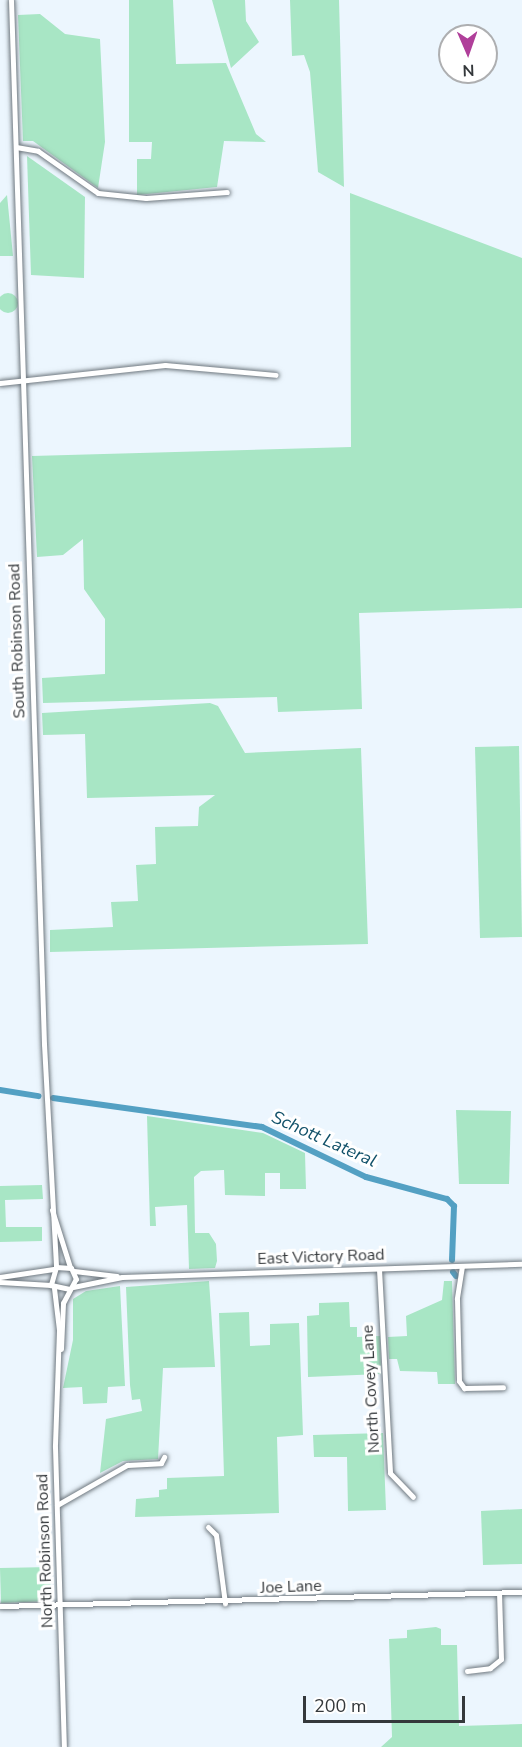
<!DOCTYPE html>
<style>
body{margin:0}
#map{position:relative;width:522px;height:1747px;overflow:hidden;background:#ecf6fe;font-family:"Nunito Sans",sans-serif}
div>[style]{position:absolute}
.green>*{inset:0;background:#a8e6c5}
.round{border-radius:50%}
.canal>*{height:6px;margin:-3px;padding:0 3px;transform-origin:3px;border-radius:3px;background:#53a0c3}
.roads{filter:drop-shadow(0 0 2px #6f787f) drop-shadow(0 0 2px #6f787f)}
.minor>*{height:5px;margin:-2.5px;padding:0 2.5px;transform-origin:2.5px;border-radius:2.5px;background:#fff}
span{translate:-50% -50%;white-space:nowrap;text-align:center;line-height:1.15;-webkit-text-stroke:6px #fff;paint-order:stroke}
.street-label{font-size:16px;color:#34383b}
.water-label{font-size:18px;color:#115169;font-style:italic}
.north{position:absolute;left:438px;top:24px;width:60px;height:60px;box-sizing:border-box;background:#fff;border:2px solid #aeafb1;border-radius:50%;rotate:178deg;font-size:16px;font-weight:700;line-height:24px;text-align:center;color:#34383b}
.north::after{content:'';display:block;margin:auto;width:21px;height:27px;background:#b03f9a;clip-path:polygon(50% 0,100% 100%,50% 72%,0 100%)}
.scale{position:absolute;left:303px;top:1696px;width:162px;height:27px;box-sizing:border-box;border:3px solid #34383b;border-top:0;padding-left:8px;font-size:18px;line-height:21px;white-space:nowrap;color:#34383b;-webkit-text-stroke:4px #fff;paint-order:stroke}
</style>
<div id="map">
<div class="green">
<div style="clip-path:polygon(129px 0,173px 0,176px 64px,226px 63px,256px 134px,266px 142px,224px 141px,217px 187px,137px 195px,137px 159px,151px 159px,152px 142px,129px 142px)"></div>
<div style="clip-path:polygon(212px 0,245px 0,246px 21px,259px 42px,231px 68px)"></div>
<div style="clip-path:polygon(290px 0,339px 0,344px 187px,318px 172px,310px 72px,304px 55px,292px 56px)"></div>
<div style="clip-path:polygon(40px 14px,65px 34px,100px 39px,105px 142px,98px 188px,33px 141px,23px 141px,18px 15px)"></div>
<div style="clip-path:polygon(27px 156px,85px 197px,84px 278px,31px 275px)"></div>
<div style="clip-path:polygon(350px 193px,522px 258px,522px 608px,359px 613px,362px 709px,278px 712px,277px 697px,43px 703px,42px 678px,105px 674px,105px 619px,84px 589px,83px 539px,63px 555px,37px 557px,32px 456px,351px 447px)"></div>
<div style="clip-path:polygon(7px 195px,13px 256px,0 256px,0 203px)"></div>
<div class="round" style="left:-2px;top:293px;width:20px;height:20px"></div>
<div style="clip-path:polygon(210px 703px,218px 706px,245px 753px,361px 748px,368px 944px,50px 952px,50px 930px,113px 927px,111px 902px,138px 901px,136px 865px,156px 864px,155px 827px,198px 826px,199px 807px,215px 795px,87px 798px,85px 734px,43px 735px,42px 713px)"></div>
<div style="clip-path:polygon(519px 746px,522px 937px,480px 938px,475px 747px)"></div>
<div style="clip-path:polygon(456px 1110px,511px 1111px,509px 1184px,459px 1184px)"></div>
<div style="clip-path:polygon(147px 1116px,263px 1133px,305px 1153px,306px 1189px,280px 1189px,280px 1173px,265px 1173px,265px 1196px,225px 1195px,224px 1170px,201px 1171px,194px 1177px,195px 1233px,209px 1233px,216px 1244px,217px 1261px,215px 1268px,189px 1269px,187px 1205px,155px 1207px,156px 1226px,150px 1226px)"></div>
<div style="clip-path:polygon(42px 1185px,43px 1199px,5px 1200px,6px 1227px,42px 1227px,42px 1241px,0 1242px,0 1186px)"></div>
<div style="clip-path:polygon(209px 1281px,215px 1367px,163px 1368px,158px 1459px,123px 1461px,100px 1473px,106px 1419px,142px 1411px,140px 1399px,132px 1400px,130px 1385px,126px 1287px)"></div>
<div style="clip-path:polygon(444px 1281px,452px 1281px,455px 1384px,438px 1384px,437px 1372px,400px 1371px,397px 1359px,389px 1359px,388px 1337px,407px 1336px,406px 1316px,442px 1300px)"></div>
<div style="clip-path:polygon(120px 1286px,125px 1386px,108px 1387px,107px 1403px,83px 1404px,82px 1387px,63px 1388px,73px 1340px,73px 1299px,86px 1291px)"></div>
<div style="clip-path:polygon(349px 1302px,350px 1327px,357px 1327px,357px 1337px,380px 1336px,381px 1374px,308px 1377px,307px 1316px,319px 1315px,319px 1303px)"></div>
<div style="clip-path:polygon(249px 1312px,250px 1346px,270px 1345px,270px 1324px,299px 1323px,303px 1435px,277px 1437px,279px 1513px,135px 1517px,136px 1499px,159px 1497px,159px 1490px,167px 1489px,167px 1478px,224px 1476px,219px 1313px)"></div>
<div style="clip-path:polygon(383px 1433px,386px 1510px,348px 1511px,347px 1457px,314px 1457px,313px 1435px)"></div>
<div style="clip-path:polygon(522px 1509px,522px 1564px,483px 1565px,481px 1511px)"></div>
<div style="clip-path:polygon(51px 1567px,50px 1601px,1px 1603px,0 1568px)"></div>
<div style="clip-path:polygon(436px 1627px,441px 1629px,441px 1645px,457px 1645px,459px 1726px,522px 1724px,522px 1747px,381px 1747px,392px 1737px,389px 1639px,407px 1638px,407px 1630px)"></div>
</div>
<div class="canal">
<div style="left:0;top:1090px;width:39px;rotate:9deg"></div>
<div style="left:53px;top:1098px;width:211px;rotate:7.9deg"></div>
<div style="left:262px;top:1127px;width:115px;rotate:25.7deg"></div>
<div style="left:366px;top:1177px;width:84px;rotate:15.2deg"></div>
<div style="left:447px;top:1199px;width:10px;rotate:45deg"></div>
<div style="left:454px;top:1206px;width:54px;rotate:92.1deg"></div>
<div style="left:453px;top:1272px;width:5px;rotate:53deg"></div>
</div>
<div class="roads">
<div class="minor">
<div style="left:11px;top:0;width:1045px;rotate:88.19deg"></div>
<div style="left:44px;top:1044px;width:223px;rotate:86.9deg"></div>
<div style="left:16px;top:147px;width:22px;rotate:10deg"></div>
<div style="left:38px;top:151px;width:73px;rotate:35deg"></div>
<div style="left:98px;top:193px;width:48px;rotate:5.9deg"></div>
<div style="left:146px;top:198px;width:81px;rotate:-4.2deg"></div>
<div style="left:0;top:383px;width:166px;rotate:-6.2deg"></div>
<div style="left:165px;top:365px;width:111px;rotate:5.1deg"></div>
<div style="left:52px;top:1210px;width:60px;rotate:72.5deg"></div>
<div style="left:462px;top:1266px;width:33px;rotate:99deg"></div>
<div style="left:457px;top:1299px;width:82px;rotate:88.6deg"></div>
<div style="left:459px;top:1381px;width:9px;rotate:54deg"></div>
<div style="left:464px;top:1388px;width:39px;rotate:-1deg"></div>
<div style="left:379px;top:1269px;width:204px;rotate:86.9deg"></div>
<div style="left:390px;top:1473px;width:33px;rotate:46deg"></div>
<div style="left:74px;top:1271px;width:43px;rotate:6.6deg"></div>
<div style="left:0;top:1277px;width:54px;rotate:-8.6deg"></div>
<div style="left:0;top:1282px;width:51px;rotate:3.4deg"></div>
<div style="left:73px;top:1287px;width:50px;rotate:-11.5deg"></div>
<div style="left:122px;top:1277px;width:400px;rotate:-1.9deg"></div>
<div style="left:54px;top:1288px;width:42px;rotate:83.2deg"></div>
<div style="left:59px;top:1330px;width:117px;rotate:92deg"></div>
<div style="left:55px;top:1447px;width:300px;rotate:88.3deg"></div>
<div style="left:61px;top:1349px;width:46px;rotate:-87.5deg"></div>
<div style="left:63px;top:1303px;width:27px;rotate:-62deg"></div>
<div style="left:76px;top:1279px;width:12px;rotate:-114deg"></div>
<div style="left:71px;top:1268px;width:15px;rotate:-176deg"></div>
<div style="left:56px;top:1267px;width:19px;rotate:106deg"></div>
<div style="left:51px;top:1285px;width:19px;rotate:12deg"></div>
<div style="left:57px;top:1505px;width:81px;rotate:-29.7deg"></div>
<div style="left:127px;top:1465px;width:34px;rotate:-3deg"></div>
<div style="left:161px;top:1463px;width:7px;rotate:-63deg"></div>
<div style="left:208px;top:1527px;width:11px;rotate:45deg"></div>
<div style="left:216px;top:1535px;width:69px;rotate:82.5deg"></div>
<div style="left:0;top:1606px;width:522px;rotate:-1.54deg"></div>
<div style="left:467px;top:1671px;width:23px;rotate:-7deg"></div>
<div style="left:490px;top:1668px;width:14px;rotate:-39deg"></div>
<div style="left:501px;top:1659px;width:66px;rotate:-91.7deg"></div>
</div>
</div>
<div class="street-label">
<span style="left:17px;top:641px;rotate:-92deg">South Robinson Road</span>
<span style="left:321px;top:1257px;rotate:-2deg">East Victory Road</span>
<span style="left:371px;top:1389px;rotate:-93deg">North Covey Lane</span>
<span style="left:45px;top:1551px;rotate:-92deg">North Robinson Road</span>
<span style="left:291px;top:1587px;rotate:-2deg">Joe Lane</span>
</div>
<div class="water-label">
<span style="left:324px;top:1139px;rotate:24deg">Schott Lateral</span>
</div>
<div class="north">N</div>
<div class="scale">200 m</div>
</div>
